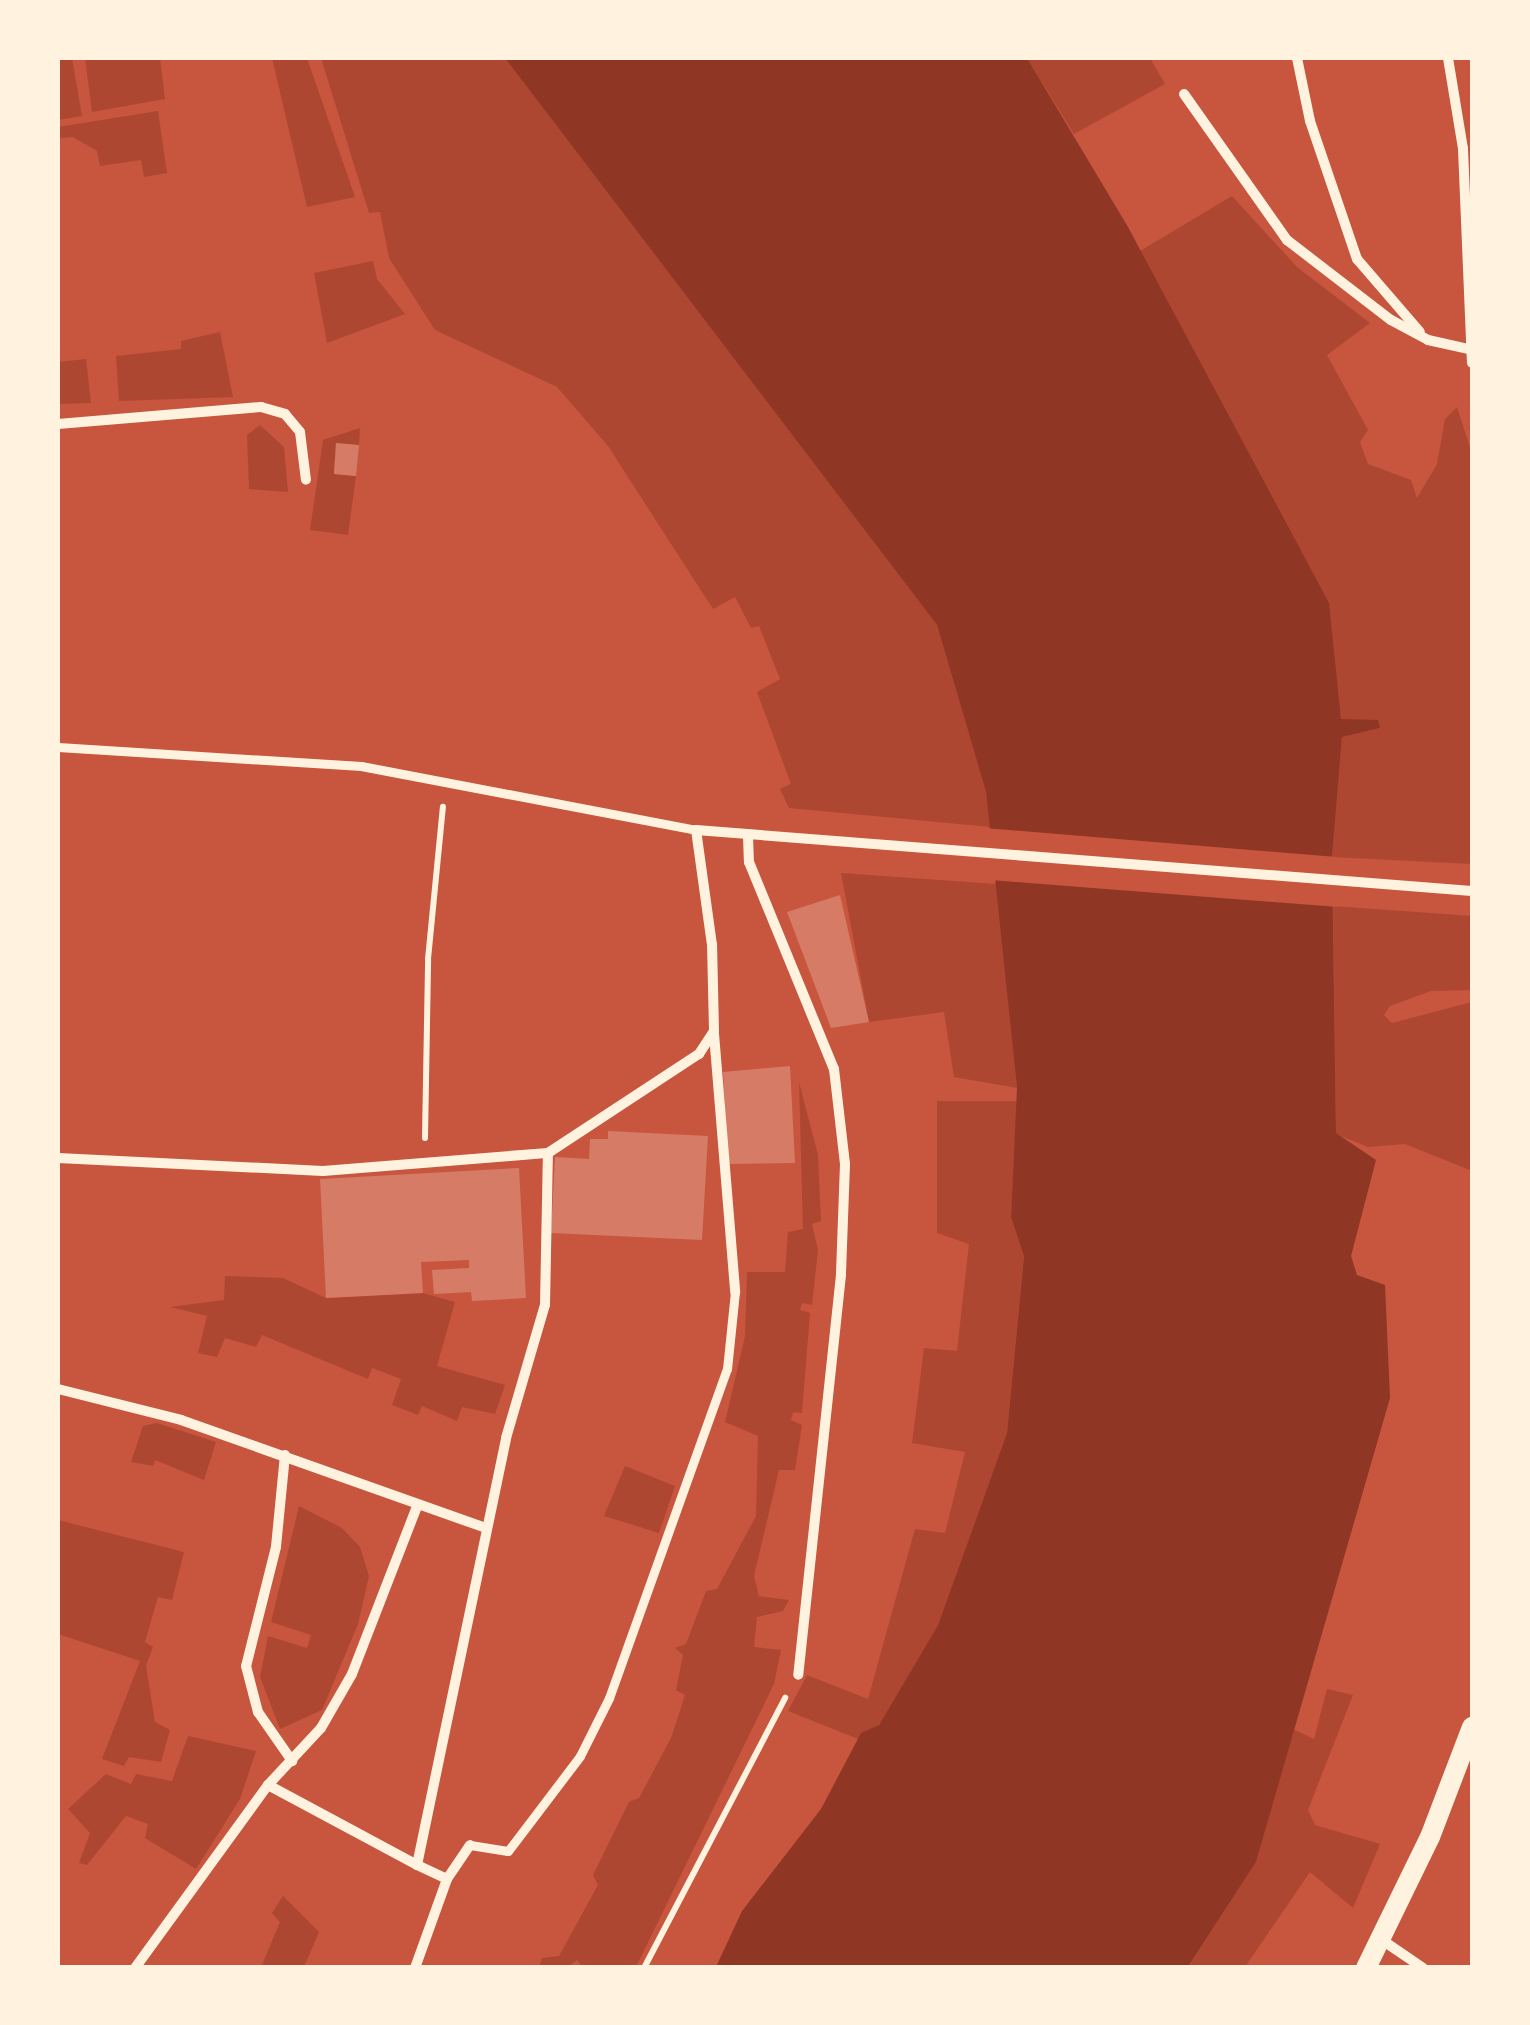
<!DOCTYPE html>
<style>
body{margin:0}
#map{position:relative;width:1530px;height:2025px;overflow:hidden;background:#c8553d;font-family:"DejaVu Sans",sans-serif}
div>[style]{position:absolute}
.green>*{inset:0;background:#ae4732}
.water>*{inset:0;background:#8f3625}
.pier>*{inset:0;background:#c8553d}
.building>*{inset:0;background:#d67c66}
.path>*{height:6px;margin:-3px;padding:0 3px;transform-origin:3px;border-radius:3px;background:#fff3e0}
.pedestrian>*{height:9px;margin:-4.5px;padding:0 4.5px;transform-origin:4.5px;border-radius:4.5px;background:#fff3e0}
.minor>*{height:10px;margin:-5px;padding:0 5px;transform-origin:5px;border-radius:5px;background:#fff3e0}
.secondary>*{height:20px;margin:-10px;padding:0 10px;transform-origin:10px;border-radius:10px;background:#fff3e0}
span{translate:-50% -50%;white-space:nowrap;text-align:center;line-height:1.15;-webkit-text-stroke:10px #fff3e0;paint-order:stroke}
.frame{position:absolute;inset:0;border:60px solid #fff3e0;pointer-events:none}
</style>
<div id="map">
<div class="green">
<div style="clip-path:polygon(58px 58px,72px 58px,82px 116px,58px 120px)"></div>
<div style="clip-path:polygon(85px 58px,160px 58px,165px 99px,92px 112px)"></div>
<div style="clip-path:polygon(272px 58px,307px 58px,355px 197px,307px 207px)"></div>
<div style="clip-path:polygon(321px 58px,505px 58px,937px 625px,986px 792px,990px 827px,789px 808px,780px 789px,791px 784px,757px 692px,780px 679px,759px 626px,751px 628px,735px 597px,713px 609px,608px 446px,557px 387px,435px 330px,389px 258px,380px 212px,369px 213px)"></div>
<div style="clip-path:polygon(1027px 58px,1150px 58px,1165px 84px,1074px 134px)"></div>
<div style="clip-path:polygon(158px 111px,167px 173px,144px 177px,141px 160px,100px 166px,97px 151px,73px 137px,58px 138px,58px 127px)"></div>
<div style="clip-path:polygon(1232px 196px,1297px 267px,1370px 323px,1327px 355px,1368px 430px,1360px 442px,1368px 464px,1411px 480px,1417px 498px,1437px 464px,1445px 419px,1457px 407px,1472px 454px,1472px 864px,1332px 857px,1342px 736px,1380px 728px,1341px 719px,1329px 615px,1140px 251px)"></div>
<div style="clip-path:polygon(373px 261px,377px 279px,405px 314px,327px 343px,314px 273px)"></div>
<div style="clip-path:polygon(220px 332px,233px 397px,119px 401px,116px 356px,181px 349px,181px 341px)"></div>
<div style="clip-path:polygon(86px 359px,91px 403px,58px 404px,58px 362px)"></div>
<div style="clip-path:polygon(260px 425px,284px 447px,288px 492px,249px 489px,247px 435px)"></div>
<div style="clip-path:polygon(360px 428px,359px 445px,336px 444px,334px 474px,356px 476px,348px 535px,310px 530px,323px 440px)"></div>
<div style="clip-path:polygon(841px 873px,996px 884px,1017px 1088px,954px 1077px,944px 1012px,869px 1022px)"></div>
<div style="clip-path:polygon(1333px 906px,1472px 916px,1472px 990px,1431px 991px,1390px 1006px,1384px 1015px,1392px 1023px,1472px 1002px,1472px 1171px,1405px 1144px,1368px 1147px,1336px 1134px)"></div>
<div style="clip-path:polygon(799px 1082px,818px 1155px,821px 1221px,812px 1224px,818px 1250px,812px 1305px,802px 1303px,800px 1310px,810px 1313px,802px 1413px,793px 1412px,791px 1420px,802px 1425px,795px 1470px,779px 1470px,754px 1576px,759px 1596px,789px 1600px,783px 1611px,757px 1617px,754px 1647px,781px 1650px,774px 1684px,636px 1967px,583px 1967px,577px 1960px,568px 1967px,539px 1967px,542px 1958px,559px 1956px,598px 1885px,593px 1875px,629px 1802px,639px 1798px,671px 1738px,685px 1695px,676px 1690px,683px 1655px,675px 1648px,686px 1644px,706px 1591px,717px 1589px,756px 1516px,758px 1436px,725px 1422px,745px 1336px,747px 1272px,785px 1272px,788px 1232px,803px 1229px)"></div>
<div style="clip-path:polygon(937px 1101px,1017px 1101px,1011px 1217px,1024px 1255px,1007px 1433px,938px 1625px,879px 1725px,858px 1739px,788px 1711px,807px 1675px,868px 1699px,915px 1529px,945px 1533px,965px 1452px,912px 1443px,924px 1348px,957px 1351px,969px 1244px,937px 1233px)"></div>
<div style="clip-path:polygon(225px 1276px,283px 1278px,326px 1298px,423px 1293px,455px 1302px,437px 1366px,505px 1385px,495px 1414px,462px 1407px,457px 1421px,422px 1406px,418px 1415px,392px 1405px,401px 1379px,372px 1368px,368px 1379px,262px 1335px,256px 1347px,225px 1338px,217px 1357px,198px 1353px,207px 1316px,170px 1307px,224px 1300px)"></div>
<div style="clip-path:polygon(157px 1423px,216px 1442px,204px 1480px,155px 1460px,153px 1466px,131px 1462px,143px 1426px)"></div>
<div style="clip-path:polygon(625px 1466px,675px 1486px,659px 1533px,604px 1516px)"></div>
<div style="clip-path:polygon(299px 1506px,342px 1528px,360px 1547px,369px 1576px,358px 1624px,322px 1710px,280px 1729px,260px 1677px,268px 1636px,307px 1648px,311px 1635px,271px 1622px)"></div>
<div style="clip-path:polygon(58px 1520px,184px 1552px,172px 1600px,158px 1597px,145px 1642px,153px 1647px,146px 1666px,155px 1722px,170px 1730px,161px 1762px,129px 1757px,124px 1766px,102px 1759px,140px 1661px,58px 1634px)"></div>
<div style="clip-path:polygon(1327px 1689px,1353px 1695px,1308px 1810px,1315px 1825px,1380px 1844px,1353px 1908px,1310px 1872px,1245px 1967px,1188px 1968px,1256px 1862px,1293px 1729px,1314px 1739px)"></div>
<div style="clip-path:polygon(188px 1736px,256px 1751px,240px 1799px,196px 1869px,145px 1838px,148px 1824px,126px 1816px,87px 1865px,79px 1863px,90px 1833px,68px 1809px,106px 1774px,131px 1784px,136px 1774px,172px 1781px)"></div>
<div style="clip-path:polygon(283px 1896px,319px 1932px,304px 1967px,261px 1967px,280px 1922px,272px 1913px)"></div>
</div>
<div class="water">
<div style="clip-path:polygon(505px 58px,1027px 58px,1128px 227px,1329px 603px,1341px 719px,1378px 720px,1380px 728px,1342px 737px,1332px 857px,1336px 1133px,1376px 1160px,1351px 1256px,1357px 1275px,1385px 1285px,1390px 1398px,1256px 1862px,1188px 1967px,716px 1967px,742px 1911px,821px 1809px,861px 1733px,879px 1725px,938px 1625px,1007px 1433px,1024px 1256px,1011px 1217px,1017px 1088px,986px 792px,937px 625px)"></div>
</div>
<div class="pier">
<div style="clip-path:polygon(985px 828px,1337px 857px,1338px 907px,990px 880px)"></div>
</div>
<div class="building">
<div style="clip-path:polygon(336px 443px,359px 445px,356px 476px,334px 474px)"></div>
<div style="clip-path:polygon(840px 895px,869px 1022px,831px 1028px,787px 912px)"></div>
<div style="clip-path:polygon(790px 1066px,795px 1163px,728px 1164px,723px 1072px)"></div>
<div style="clip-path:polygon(608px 1131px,708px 1136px,702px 1240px,551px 1233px,555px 1157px,589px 1159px,590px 1139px,608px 1139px)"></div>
<div style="clip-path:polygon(519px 1168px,526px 1298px,472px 1301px,471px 1292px,434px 1294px,432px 1270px,469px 1268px,469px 1260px,421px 1262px,423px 1293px,326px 1298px,320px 1179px)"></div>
</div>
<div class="path">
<div style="left:425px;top:1138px;width:179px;rotate:-89deg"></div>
<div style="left:428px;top:959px;width:153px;rotate:-84.4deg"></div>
<div style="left:644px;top:1968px;width:305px;rotate:-62.4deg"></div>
</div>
<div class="pedestrian">
<div style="left:58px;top:747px;width:304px;rotate:3.6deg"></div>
<div style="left:361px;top:766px;width:341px;rotate:10.8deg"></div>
<div style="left:470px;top:1845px;width:38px;rotate:9deg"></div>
<div style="left:508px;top:1851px;width:119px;rotate:-52.8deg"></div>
<div style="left:580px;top:1756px;width:65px;rotate:-63.4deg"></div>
<div style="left:609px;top:1698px;width:350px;rotate:-70.3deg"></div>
<div style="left:727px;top:1369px;width:77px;rotate:-84.1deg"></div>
</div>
<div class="minor">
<div style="left:1297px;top:58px;width:64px;rotate:78.3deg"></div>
<div style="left:1310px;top:121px;width:146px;rotate:71.2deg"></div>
<div style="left:1357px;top:259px;width:96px;rotate:49.2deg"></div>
<div style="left:1448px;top:58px;width:92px;rotate:80.6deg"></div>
<div style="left:1463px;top:149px;width:214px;rotate:87.6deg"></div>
<div style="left:1184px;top:94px;width:179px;rotate:54.8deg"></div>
<div style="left:1287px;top:240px;width:131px;rotate:37.6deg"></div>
<div style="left:1391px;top:320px;width:42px;rotate:28.4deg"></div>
<div style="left:1428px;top:340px;width:42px;rotate:12.4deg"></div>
<div style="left:58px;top:424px;width:204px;rotate:-4.8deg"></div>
<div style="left:261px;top:407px;width:25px;rotate:16deg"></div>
<div style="left:285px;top:414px;width:23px;rotate:50deg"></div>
<div style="left:300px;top:432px;width:48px;rotate:82.9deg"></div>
<div style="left:748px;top:836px;width:26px;rotate:88deg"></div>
<div style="left:749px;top:862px;width:224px;rotate:67.7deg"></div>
<div style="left:834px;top:1069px;width:96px;rotate:83.4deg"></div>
<div style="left:845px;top:1164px;width:111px;rotate:92.1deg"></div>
<div style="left:841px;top:1275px;width:402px;rotate:96.1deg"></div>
<div style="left:714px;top:1034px;width:259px;rotate:85.3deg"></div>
<div style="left:58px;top:1158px;width:265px;rotate:2.8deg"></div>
<div style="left:323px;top:1171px;width:226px;rotate:-4.6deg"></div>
<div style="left:548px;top:1153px;width:181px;rotate:-33.3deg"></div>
<div style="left:699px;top:1054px;width:27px;rotate:-57deg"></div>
<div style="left:714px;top:1031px;width:86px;rotate:-91.3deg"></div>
<div style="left:712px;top:945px;width:116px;rotate:-97.9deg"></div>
<div style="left:696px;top:830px;width:778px;rotate:4.49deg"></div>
<div style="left:58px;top:1389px;width:127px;rotate:14.1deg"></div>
<div style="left:181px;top:1420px;width:324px;rotate:19.5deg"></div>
<div style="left:285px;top:1455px;width:92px;rotate:95.6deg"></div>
<div style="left:276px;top:1547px;width:123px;rotate:104.1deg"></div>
<div style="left:246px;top:1666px;width:48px;rotate:75.4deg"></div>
<div style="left:258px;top:1712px;width:60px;rotate:55.2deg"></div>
<div style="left:268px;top:1785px;width:169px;rotate:28.2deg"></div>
<div style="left:447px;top:1879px;width:33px;rotate:-155deg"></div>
<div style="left:417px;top:1865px;width:436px;rotate:-78.2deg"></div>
<div style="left:506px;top:1438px;width:139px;rotate:-73.7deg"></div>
<div style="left:545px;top:1305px;width:152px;rotate:-88.9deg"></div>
<div style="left:1382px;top:1940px;width:50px;rotate:34.3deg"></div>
<div style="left:135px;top:1968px;width:226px;rotate:-54deg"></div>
<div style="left:268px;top:1785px;width:78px;rotate:-47.1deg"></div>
<div style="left:321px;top:1728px;width:62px;rotate:-60.1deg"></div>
<div style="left:352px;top:1674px;width:180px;rotate:-68.8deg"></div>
<div style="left:415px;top:1968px;width:95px;rotate:-70.2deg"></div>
<div style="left:447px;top:1879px;width:41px;rotate:-55.9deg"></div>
</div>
<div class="secondary">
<div style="left:1366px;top:1968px;width:146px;rotate:-64deg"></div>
<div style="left:1430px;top:1837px;width:118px;rotate:-69.1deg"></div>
</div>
<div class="frame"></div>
</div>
